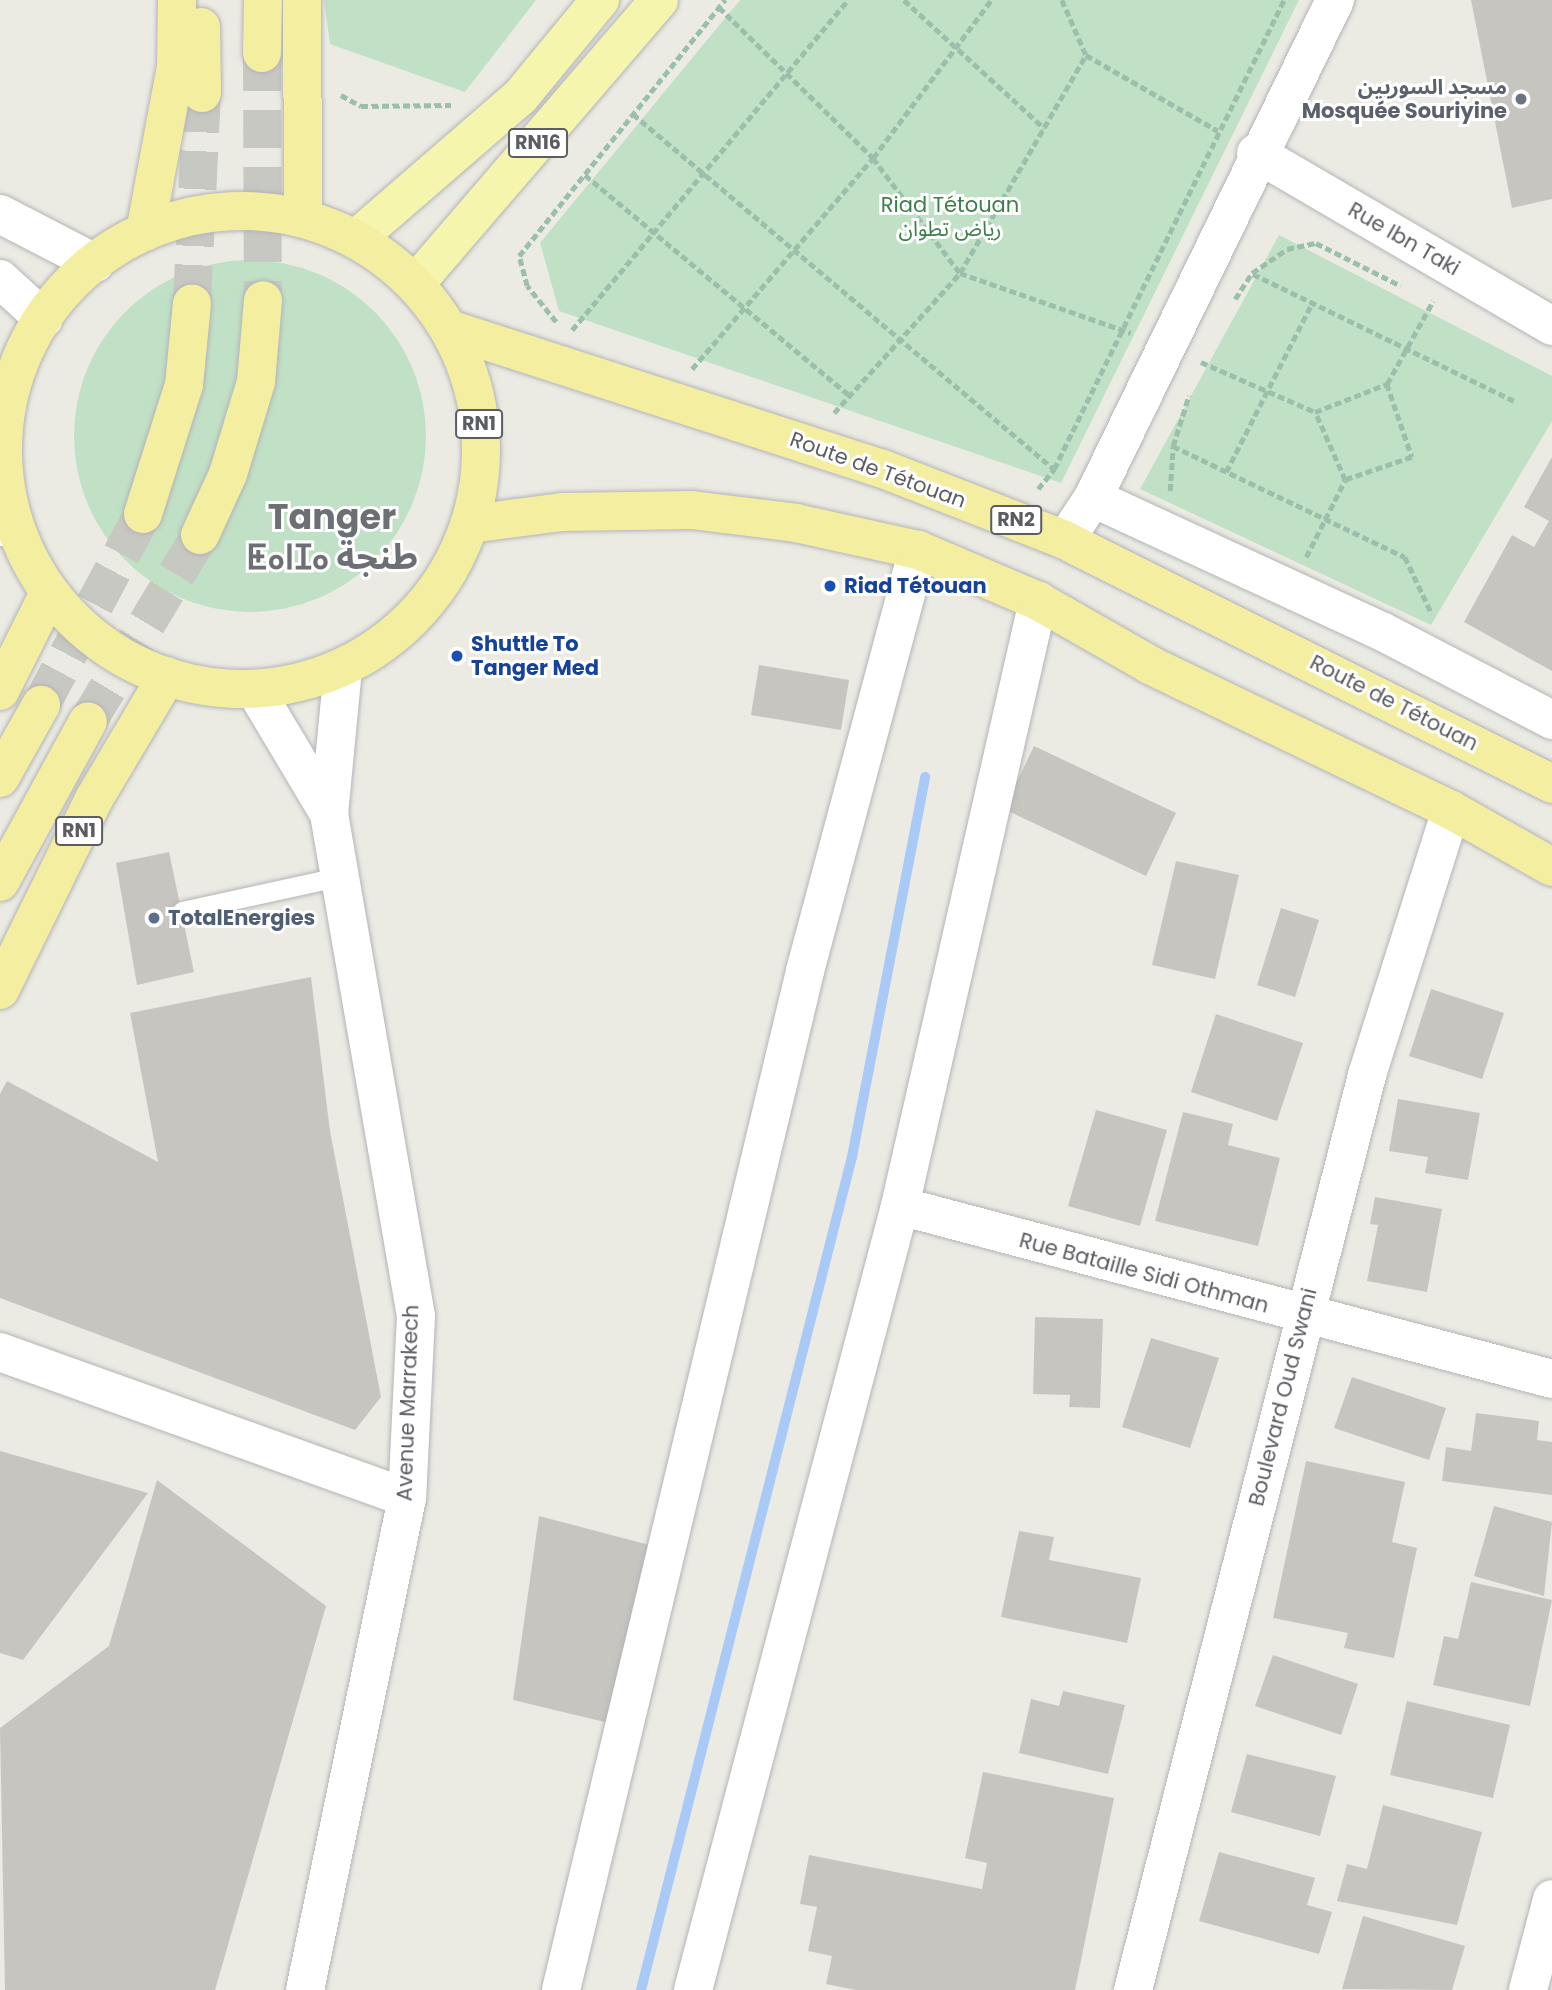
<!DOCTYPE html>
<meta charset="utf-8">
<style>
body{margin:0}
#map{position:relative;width:1552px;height:1990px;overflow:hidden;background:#ecebe3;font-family:Poppins,"Noto Sans Arabic","Noto Sans Tifinagh",sans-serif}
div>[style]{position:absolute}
.green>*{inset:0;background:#c1e1c6}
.round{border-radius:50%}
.stream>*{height:10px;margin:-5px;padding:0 5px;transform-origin:5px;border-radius:5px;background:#a9c9f6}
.building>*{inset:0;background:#c7c5c0}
.trunk-tunnel>*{height:38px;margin-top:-19px;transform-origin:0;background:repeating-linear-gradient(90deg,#c8c8c3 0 38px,transparent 0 57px)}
.path>*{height:4.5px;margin-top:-2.25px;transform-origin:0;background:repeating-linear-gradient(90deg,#9abfaa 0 7px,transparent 0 10.5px)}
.roads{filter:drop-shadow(0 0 2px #b3b4b9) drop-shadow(0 0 2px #b3b4b9)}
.service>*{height:19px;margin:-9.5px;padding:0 9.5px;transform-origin:9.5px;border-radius:9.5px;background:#fff}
.minor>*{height:38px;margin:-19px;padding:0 19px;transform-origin:19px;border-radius:19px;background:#fff}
.secondary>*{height:38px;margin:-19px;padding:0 19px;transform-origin:19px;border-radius:19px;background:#fff}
.primary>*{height:38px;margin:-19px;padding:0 19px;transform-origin:19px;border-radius:19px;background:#f6f5ad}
.trunk>*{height:38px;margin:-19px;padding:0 19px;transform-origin:19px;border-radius:19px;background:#f4eea0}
.trunk>.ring{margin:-19px;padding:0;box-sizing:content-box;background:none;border:38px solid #f4eea0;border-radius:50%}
.dots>*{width:19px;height:19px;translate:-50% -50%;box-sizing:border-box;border:4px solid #fff;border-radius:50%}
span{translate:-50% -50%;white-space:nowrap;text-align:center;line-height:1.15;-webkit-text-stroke:6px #fff;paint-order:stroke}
.shield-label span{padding:2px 5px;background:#fff;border:2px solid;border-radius:5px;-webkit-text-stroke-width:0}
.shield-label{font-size:19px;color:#5b5d62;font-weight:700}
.worship-label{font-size:21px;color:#5b616d;font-weight:700}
.right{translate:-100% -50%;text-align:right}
.park-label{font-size:21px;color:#3d7f49}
.street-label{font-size:21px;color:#5b5d62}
.transit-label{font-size:21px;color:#164399;font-weight:700}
.left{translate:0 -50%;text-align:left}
.service-label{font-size:21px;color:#4e5e75;font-weight:700}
.town-label{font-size:35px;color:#6c6f74;font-weight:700}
</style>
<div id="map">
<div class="green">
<div style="clip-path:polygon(324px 0,536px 0,465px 92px,330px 44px)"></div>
<div style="clip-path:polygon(740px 0,1299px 0,1061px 483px,559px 311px,540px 243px)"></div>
<div style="clip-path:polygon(1279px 235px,1552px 376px,1552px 421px,1431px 625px,1140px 489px)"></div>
<div class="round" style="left:74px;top:260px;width:352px;height:352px"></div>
</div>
<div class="stream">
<div style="left:641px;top:1990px;width:859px;rotate:-75.79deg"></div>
<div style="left:852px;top:1157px;width:387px;rotate:-79.1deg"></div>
</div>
<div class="building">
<div style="clip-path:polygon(1471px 0,1552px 0,1552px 199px,1512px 208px)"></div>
<div style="clip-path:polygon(1552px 457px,1552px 671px,1464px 622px,1512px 535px,1534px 547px,1549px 521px,1524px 507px)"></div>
<div style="clip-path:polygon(759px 665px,849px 680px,841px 730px,751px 715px)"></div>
<div style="clip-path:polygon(1034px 746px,1176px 813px,1146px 876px,1004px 809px)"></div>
<div style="clip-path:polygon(169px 852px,194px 972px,137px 985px,116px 863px)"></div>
<div style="clip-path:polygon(1176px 861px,1239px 875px,1215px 979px,1152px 965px)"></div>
<div style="clip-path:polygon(1281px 908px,1319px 920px,1295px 997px,1257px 985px)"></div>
<div style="clip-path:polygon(311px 977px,330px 1131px,381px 1397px,355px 1430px,0 1298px,0 1094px,7px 1081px,158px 1162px,130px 1013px)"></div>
<div style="clip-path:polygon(1431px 989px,1504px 1013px,1482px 1079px,1409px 1056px)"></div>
<div style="clip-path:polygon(1216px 1014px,1303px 1043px,1277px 1121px,1191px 1092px)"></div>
<div style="clip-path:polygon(1398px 1099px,1480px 1113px,1468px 1180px,1425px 1173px,1428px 1157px,1389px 1151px)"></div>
<div style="clip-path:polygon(1096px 1110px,1167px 1130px,1140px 1226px,1068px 1206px)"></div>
<div style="clip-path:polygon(1183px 1112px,1233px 1124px,1228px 1145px,1280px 1158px,1258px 1246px,1155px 1221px)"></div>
<div style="clip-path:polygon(1375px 1197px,1442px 1209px,1427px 1292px,1367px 1281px,1378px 1225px,1370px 1224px)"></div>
<div style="clip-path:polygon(1035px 1317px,1103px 1319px,1100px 1408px,1069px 1407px,1070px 1395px,1033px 1394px)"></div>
<div style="clip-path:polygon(1151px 1338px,1219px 1358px,1190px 1448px,1122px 1427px)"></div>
<div style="clip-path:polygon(1352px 1377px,1446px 1408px,1429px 1460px,1334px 1428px)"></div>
<div style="clip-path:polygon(1476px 1413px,1539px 1421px,1537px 1440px,1552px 1442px,1552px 1495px,1442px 1481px,1446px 1447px,1471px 1451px)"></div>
<div style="clip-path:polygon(0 1451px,148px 1493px,23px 1660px,0 1653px)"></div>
<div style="clip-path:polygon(1306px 1461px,1405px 1482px,1392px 1542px,1417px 1548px,1394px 1658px,1344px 1648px,1348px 1633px,1273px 1618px)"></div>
<div style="clip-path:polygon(157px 1480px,326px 1606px,215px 1990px,5px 1990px,0 1728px,109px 1646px)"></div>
<div style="clip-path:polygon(1494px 1506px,1552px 1522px,1544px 1596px,1474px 1576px)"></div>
<div style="clip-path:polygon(539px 1516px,661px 1548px,613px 1724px,513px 1700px)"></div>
<div style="clip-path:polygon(1019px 1531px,1054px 1537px,1049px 1560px,1141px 1578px,1127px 1643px,1001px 1617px)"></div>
<div style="clip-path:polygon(1471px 1582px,1552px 1600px,1530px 1706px,1433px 1685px,1444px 1636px,1458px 1639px)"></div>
<div style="clip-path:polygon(1273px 1655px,1358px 1684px,1341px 1735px,1255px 1706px)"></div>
<div style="clip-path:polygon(1063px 1691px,1125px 1705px,1108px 1774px,1019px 1753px,1031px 1699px,1059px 1706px)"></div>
<div style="clip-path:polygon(1407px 1701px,1510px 1725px,1493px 1798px,1390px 1775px)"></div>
<div style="clip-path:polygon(1247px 1754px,1336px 1776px,1320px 1836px,1231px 1812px)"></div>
<div style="clip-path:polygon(983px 1772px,1114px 1798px,1075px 1990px,856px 1990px,826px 1984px,832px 1956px,808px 1951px,817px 1907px,800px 1904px,809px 1855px,982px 1889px,987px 1863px,965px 1858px)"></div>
<div style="clip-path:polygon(1383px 1805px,1482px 1832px,1457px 1925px,1337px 1901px,1347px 1864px,1367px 1869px)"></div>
<div style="clip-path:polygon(1219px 1852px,1315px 1878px,1307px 1905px,1332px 1912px,1319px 1954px,1199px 1921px)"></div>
<div style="clip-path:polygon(1363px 1916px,1465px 1946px,1452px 1990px,1342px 1989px)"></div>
</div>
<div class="trunk-tunnel">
<div style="left:262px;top:53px;width:247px;rotate:89.8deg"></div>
<div style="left:192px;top:303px;width:210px;rotate:-87.3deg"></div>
<div style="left:41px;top:705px;width:217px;rotate:-61.9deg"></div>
<div style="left:88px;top:721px;width:217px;rotate:-58.9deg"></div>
</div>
<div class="path">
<div style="left:904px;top:0;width:190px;rotate:42.4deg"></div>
<div style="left:1062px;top:0;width:60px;rotate:66.4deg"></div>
<div style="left:1086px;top:55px;width:152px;rotate:29.9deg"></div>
<div style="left:719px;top:7px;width:216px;rotate:44.4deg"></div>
<div style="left:873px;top:158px;width:144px;rotate:52.9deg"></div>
<div style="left:960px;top:273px;width:181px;rotate:19.3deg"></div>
<div style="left:341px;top:95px;width:23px;rotate:29deg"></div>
<div style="left:361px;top:106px;width:90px;rotate:-0.6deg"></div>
<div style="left:633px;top:114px;width:551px;rotate:40.14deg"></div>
<div style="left:585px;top:175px;width:345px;rotate:39.8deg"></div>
<div style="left:1253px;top:274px;width:290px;rotate:25.9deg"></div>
<div style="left:1235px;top:299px;width:31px;rotate:-57deg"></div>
<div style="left:1252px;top:273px;width:42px;rotate:-34.4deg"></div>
<div style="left:1287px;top:249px;width:30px;rotate:-12deg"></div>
<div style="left:1316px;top:243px;width:95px;rotate:26.8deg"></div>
<div style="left:556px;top:322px;width:46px;rotate:-128.9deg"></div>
<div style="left:527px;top:286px;width:31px;rotate:-105deg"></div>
<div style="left:519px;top:256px;width:329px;rotate:-51.2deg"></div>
<div style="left:572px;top:330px;width:430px;rotate:-50.1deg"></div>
<div style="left:1201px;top:362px;width:124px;rotate:23.7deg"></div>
<div style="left:692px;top:369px;width:278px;rotate:-49.4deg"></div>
<div style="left:873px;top:158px;width:197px;rotate:-53.2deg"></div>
<div style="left:1387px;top:384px;width:77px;rotate:71.1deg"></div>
<div style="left:1412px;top:457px;width:71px;rotate:161.1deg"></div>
<div style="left:1345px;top:480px;width:74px;rotate:-113.8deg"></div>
<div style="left:1315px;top:412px;width:77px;rotate:-21.3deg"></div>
<div style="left:1387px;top:384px;width:95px;rotate:-61deg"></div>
<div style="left:834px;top:413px;width:188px;rotate:-48deg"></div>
<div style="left:960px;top:273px;width:252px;rotate:-60deg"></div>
<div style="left:1173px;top:446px;width:257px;rotate:25.6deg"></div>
<div style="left:1405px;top:557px;width:63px;rotate:64.7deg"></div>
<div style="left:1226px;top:472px;width:190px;rotate:-63deg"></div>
<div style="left:1038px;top:489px;width:26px;rotate:-51deg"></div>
<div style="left:1054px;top:469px;width:522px;rotate:-63.88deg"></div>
<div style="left:1170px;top:491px;width:45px;rotate:-86.2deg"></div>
<div style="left:1173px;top:446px;width:53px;rotate:-72.6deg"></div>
<div style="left:1306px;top:557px;width:86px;rotate:-63.1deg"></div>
</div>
<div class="roads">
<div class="service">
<div style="left:182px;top:911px;width:165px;rotate:-12.3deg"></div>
</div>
<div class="minor">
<div style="left:1256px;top:153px;width:343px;rotate:30.3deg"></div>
<div style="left:0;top:214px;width:107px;rotate:27.3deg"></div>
<div style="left:0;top:279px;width:59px;rotate:42.3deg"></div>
<div style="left:1093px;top:498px;width:319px;rotate:24.8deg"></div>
<div style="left:1383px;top:632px;width:191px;rotate:27.5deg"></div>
<div style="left:1065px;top:540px;width:50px;rotate:-56.3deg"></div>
<div style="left:1093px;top:498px;width:554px;rotate:-64.08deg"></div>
<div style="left:257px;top:693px;width:141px;rotate:59.2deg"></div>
<div style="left:329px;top:814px;width:509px;rotate:80.17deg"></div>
<div style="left:416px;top:1316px;width:182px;rotate:92.8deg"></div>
<div style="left:407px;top:1498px;width:502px;rotate:101.71deg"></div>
<div style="left:329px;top:814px;width:147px;rotate:-84.5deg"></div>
<div style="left:900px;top:1206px;width:675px;rotate:14.86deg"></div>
<div style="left:0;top:1352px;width:432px;rotate:19.7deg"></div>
<div style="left:561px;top:1990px;width:1048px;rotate:-76.53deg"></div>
<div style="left:805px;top:971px;width:436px;rotate:-75deg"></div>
<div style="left:693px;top:1990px;width:811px;rotate:-75.21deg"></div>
<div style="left:900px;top:1206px;width:621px;rotate:-77.15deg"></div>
<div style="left:1133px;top:1990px;width:944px;rotate:-75.65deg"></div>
<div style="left:1367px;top:1075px;width:278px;rotate:-72.4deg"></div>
<div style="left:1528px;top:1990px;width:94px;rotate:-75.2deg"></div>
</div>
<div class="secondary">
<div style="left:0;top:413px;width:7px;rotate:-34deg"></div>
<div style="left:0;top:527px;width:13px;rotate:-9deg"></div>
</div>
<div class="primary">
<div style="left:356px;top:239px;width:217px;rotate:-40.9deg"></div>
<div style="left:520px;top:97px;width:126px;rotate:-50.5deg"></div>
<div style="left:415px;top:284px;width:374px;rotate:-49.3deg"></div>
</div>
<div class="trunk">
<div style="left:302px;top:0;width:217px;rotate:89.7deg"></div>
<div style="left:201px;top:27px;width:66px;rotate:89.1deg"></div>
<div style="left:262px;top:53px;width:53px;rotate:-88.9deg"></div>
<div class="ring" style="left:3px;top:211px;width:440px;height:440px"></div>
<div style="left:145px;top:232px;width:169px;rotate:-79.4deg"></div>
<div style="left:176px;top:66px;width:66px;rotate:-89.1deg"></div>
<div style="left:449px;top:329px;width:456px;rotate:17.9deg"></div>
<div style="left:883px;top:469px;width:195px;rotate:21.3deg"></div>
<div style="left:1065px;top:540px;width:545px;rotate:26.61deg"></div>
<div style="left:143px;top:514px;width:135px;rotate:-72.4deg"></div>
<div style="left:184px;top:385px;width:82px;rotate:-84.4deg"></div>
<div style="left:470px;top:524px;width:93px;rotate:-7.4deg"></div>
<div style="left:562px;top:512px;width:130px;rotate:-0.9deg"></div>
<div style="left:692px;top:510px;width:105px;rotate:7.1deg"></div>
<div style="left:796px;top:523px;width:125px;rotate:12.5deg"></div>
<div style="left:918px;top:550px;width:130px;rotate:23deg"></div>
<div style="left:1038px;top:601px;width:129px;rotate:29.7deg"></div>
<div style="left:1150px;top:665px;width:334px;rotate:25.7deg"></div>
<div style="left:1451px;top:810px;width:116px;rotate:29.4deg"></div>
<div style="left:200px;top:535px;width:67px;rotate:-65.3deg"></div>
<div style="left:228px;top:474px;width:96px;rotate:-73.1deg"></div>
<div style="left:256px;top:382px;width:82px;rotate:-85.1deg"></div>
<div style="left:0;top:691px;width:107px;rotate:-63.4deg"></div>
<div style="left:0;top:778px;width:84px;rotate:-60.7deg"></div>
<div style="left:0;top:882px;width:183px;rotate:-61.3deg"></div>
<div style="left:0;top:990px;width:213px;rotate:-63.8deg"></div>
<div style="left:94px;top:799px;width:143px;rotate:-59.3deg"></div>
</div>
</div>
<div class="dots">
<div style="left:1521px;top:99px;background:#6b7280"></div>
<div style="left:830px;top:586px;background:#1a4fb4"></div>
<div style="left:457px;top:656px;background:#1a4fb4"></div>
<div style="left:154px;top:918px;background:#5c6f8a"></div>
</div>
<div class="shield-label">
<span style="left:538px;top:143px">RN16</span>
<span style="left:479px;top:424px">RN1</span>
<span style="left:1016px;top:520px">RN2</span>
<span style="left:79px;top:831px">RN1</span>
</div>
<div class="worship-label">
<span class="right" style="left:1507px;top:99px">مسجد السوريين<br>Mosquée Souriyine</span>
</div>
<div class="park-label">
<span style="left:950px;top:217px">Riad Tétouan<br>رياض تطوان</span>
</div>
<div class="street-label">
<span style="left:1404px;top:239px;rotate:30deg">Rue Ibn Taki</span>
<span style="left:878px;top:470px;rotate:20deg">Route de Tétouan</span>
<span style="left:1394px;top:703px;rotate:27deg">Route de Tétouan</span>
<span style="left:1144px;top:1273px;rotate:15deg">Rue Bataille Sidi Othman</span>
<span style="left:1283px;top:1397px;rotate:-76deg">Boulevard Oud Swani</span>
<span style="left:408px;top:1403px;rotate:-88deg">Avenue Marrakech</span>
</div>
<div class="transit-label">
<span class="left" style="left:844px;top:586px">Riad Tétouan</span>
<span class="left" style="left:471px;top:656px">Shuttle To<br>Tanger Med</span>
</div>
<div class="service-label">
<span class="left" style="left:168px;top:918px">TotalEnergies</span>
</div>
<div class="town-label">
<span style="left:332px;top:537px">Tanger<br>ⵟⴰⵏⵊⴰ طنجة</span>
</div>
</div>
